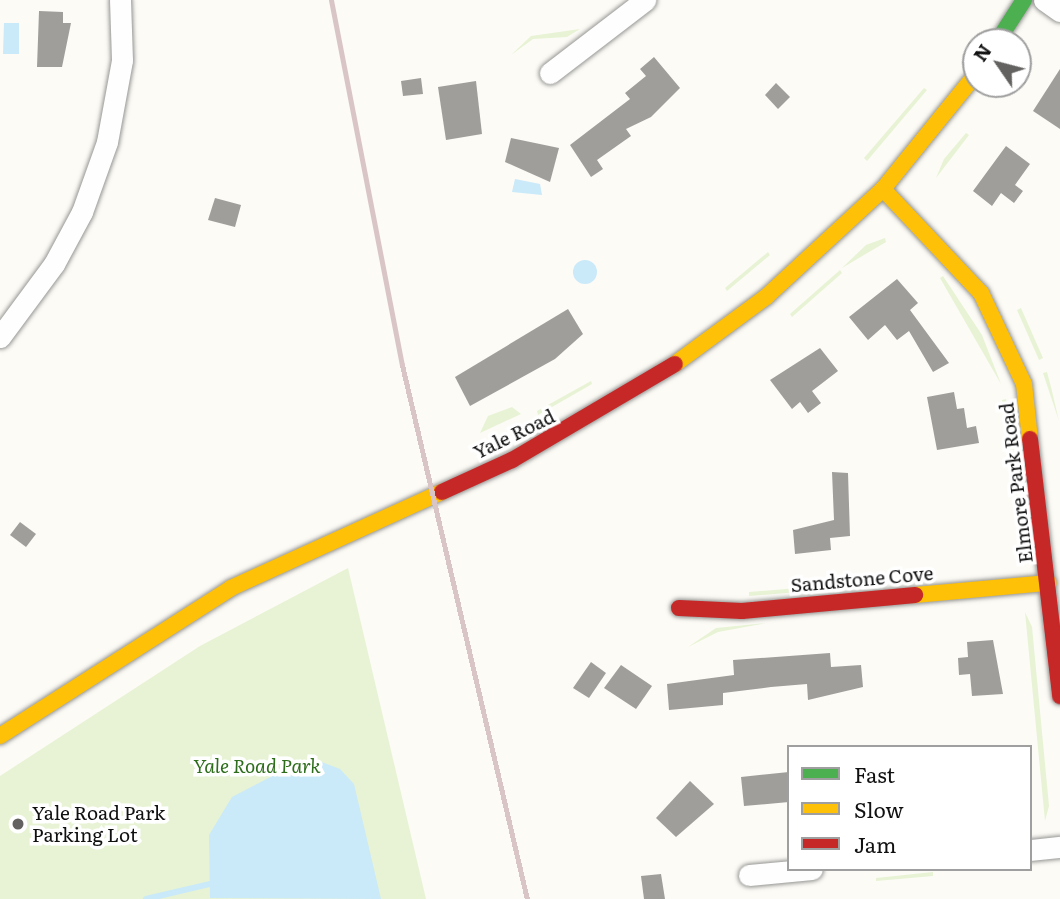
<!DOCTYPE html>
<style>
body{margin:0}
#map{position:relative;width:1060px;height:899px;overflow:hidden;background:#fcfbf6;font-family:Literata,serif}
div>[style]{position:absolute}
.green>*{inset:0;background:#e7f3d4}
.water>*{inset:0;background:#cae9f9}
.round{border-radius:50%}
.stream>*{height:6px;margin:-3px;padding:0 3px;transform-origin:3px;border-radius:3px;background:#cae9f9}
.building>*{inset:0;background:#a09e9b}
.roads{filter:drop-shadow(0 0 2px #969694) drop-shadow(0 0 2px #969694)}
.street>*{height:21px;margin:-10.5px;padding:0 10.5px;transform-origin:10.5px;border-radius:10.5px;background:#fffefe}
.fast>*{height:16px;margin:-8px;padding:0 8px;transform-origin:8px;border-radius:8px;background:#4caf50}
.slow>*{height:16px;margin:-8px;padding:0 8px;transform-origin:8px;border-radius:8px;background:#ffc107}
.jam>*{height:16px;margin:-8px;padding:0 8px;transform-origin:8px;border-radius:8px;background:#c62828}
.rail>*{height:5px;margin:-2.5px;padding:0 2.5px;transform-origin:2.5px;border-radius:2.5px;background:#dac5c6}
.dots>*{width:19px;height:19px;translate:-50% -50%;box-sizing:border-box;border:4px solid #fff;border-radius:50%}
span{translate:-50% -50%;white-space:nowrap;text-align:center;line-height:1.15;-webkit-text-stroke:7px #fff;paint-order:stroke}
.street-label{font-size:19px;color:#101010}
.park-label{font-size:19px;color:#2d6d1b;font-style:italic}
.poi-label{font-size:19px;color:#101010}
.left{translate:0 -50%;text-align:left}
.legend{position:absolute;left:787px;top:745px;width:245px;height:126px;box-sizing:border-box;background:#fff;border:2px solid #9f9f9f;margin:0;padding:9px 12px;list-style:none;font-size:21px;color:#101010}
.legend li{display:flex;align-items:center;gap:14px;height:35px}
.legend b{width:35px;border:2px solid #9f9f9f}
.north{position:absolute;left:962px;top:28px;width:70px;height:70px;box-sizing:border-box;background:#fff;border:2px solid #9f9f9f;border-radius:50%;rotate:305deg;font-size:19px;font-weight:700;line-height:28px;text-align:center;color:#101010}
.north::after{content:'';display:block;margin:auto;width:24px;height:32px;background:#636260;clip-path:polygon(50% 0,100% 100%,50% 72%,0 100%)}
</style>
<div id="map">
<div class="green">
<div style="clip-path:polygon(580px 29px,567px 37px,533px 39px,511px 55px,531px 36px)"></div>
<div style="clip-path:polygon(924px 88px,927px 90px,867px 161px,864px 158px)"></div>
<div style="clip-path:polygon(966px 133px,969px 135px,936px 178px,944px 159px)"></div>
<div style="clip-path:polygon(885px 238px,886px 242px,842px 268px,866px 245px)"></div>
<div style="clip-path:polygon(768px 252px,770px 255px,727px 291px,725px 288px)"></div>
<div style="clip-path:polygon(840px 270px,842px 273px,792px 317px,790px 314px)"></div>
<div style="clip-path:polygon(943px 276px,982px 335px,1001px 384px,940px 278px)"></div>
<div style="clip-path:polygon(1021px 308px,1043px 358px,1039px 360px,1017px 310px)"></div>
<div style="clip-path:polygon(1047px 372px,1051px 387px,1059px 421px,1043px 373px)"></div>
<div style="clip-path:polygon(591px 381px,592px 384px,538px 415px,537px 411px)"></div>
<div style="clip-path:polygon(1006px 399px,1014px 441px,1021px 555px,1002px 400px)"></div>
<div style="clip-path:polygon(512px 407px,521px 414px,480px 433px,488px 416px)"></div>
<div style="clip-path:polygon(348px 568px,426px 899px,0 899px,0 776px,200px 646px)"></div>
<div style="clip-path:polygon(835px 585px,835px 589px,749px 596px,749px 592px)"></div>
<div style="clip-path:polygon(1025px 612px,1032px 627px,1049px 806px,1045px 821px)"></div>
<div style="clip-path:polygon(766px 623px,718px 632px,688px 647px,716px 628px)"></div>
<div style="clip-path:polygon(933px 872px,933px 876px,876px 881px,876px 878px)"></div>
</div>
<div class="water">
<div style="clip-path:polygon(4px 23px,19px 23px,19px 54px,3px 54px)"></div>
<div style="clip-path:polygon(515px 179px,540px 184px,542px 195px,512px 192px)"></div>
<div class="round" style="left:573px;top:260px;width:24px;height:24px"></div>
<div style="clip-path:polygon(319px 761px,340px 769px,354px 784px,381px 899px,210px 898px,209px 835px,232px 797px,286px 769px)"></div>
</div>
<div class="stream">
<div style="left:146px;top:899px;width:66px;rotate:-13.2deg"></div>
</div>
<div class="building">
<div style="clip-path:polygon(39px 11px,63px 12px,63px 23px,71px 23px,62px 67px,37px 67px)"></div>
<div style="clip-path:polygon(654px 57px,680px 88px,651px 117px,626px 129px,631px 136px,597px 160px,603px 169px,591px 177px,570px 145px,630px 99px,625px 93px,646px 76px,640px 69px)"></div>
<div style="clip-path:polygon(1060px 69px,1060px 129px,1033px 111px)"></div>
<div style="clip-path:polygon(421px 78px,423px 94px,403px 96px,401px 81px)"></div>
<div style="clip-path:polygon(476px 81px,482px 134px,446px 140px,438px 87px)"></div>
<div style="clip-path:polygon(776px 83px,790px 97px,778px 109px,765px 95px)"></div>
<div style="clip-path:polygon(511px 138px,559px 148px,550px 182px,505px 162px)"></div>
<div style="clip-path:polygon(1006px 146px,1030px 164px,1015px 185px,1023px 191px,1014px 203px,1001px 193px,992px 206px,973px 191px)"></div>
<div style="clip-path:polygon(215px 198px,241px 205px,235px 227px,208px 220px)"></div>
<div style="clip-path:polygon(897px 279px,918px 303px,910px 310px,949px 363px,933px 372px,909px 331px,897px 340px,885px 325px,868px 340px,849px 317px)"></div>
<div style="clip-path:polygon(568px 309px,583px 334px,555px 359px,470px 406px,455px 377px)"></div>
<div style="clip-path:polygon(820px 348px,838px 371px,812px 391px,821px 403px,808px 413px,800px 402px,792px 409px,770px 380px)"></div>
<div style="clip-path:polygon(954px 392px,957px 409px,964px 408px,967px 428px,976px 426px,979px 443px,937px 450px,927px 397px)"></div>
<div style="clip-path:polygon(832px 472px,848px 473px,850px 536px,830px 538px,831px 550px,795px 554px,793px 530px,834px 520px)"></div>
<div style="clip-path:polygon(20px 522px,36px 534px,26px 547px,10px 535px)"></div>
<div style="clip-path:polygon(993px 640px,1003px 694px,972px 696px,970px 674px,959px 675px,958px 658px,968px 657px,967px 642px)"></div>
<div style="clip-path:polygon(830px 653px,831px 667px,861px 665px,863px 687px,808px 700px,807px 684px,771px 687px,723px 693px,723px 705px,669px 710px,667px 684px,734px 675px,733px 660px)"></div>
<div style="clip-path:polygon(591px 662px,606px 673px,589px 698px,573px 688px)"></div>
<div style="clip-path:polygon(621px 665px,652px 686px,636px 709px,604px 688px)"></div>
<div style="clip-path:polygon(789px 772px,789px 802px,744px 806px,741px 777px)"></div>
<div style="clip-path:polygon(690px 781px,714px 804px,676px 837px,656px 818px)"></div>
<div style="clip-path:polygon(661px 874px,665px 899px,644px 899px,641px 876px)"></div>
</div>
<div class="roads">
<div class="street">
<div style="left:1044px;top:0;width:19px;rotate:35deg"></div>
<div style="left:550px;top:73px;width:120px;rotate:-37.5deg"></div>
<div style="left:0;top:337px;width:91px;rotate:-53.5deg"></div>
<div style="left:54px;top:264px;width:59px;rotate:-61.7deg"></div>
<div style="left:82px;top:212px;width:74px;rotate:-70.3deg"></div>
<div style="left:107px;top:142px;width:83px;rotate:-79.6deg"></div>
<div style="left:122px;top:60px;width:60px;rotate:-91.9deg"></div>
<div style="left:1030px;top:850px;width:30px;rotate:-6deg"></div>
<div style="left:749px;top:875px;width:63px;rotate:-5.4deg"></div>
</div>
<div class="fast">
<div style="left:997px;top:42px;width:50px;rotate:-57.3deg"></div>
</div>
<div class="slow">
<div style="left:883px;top:189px;width:143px;rotate:46.7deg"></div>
<div style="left:981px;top:293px;width:101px;rotate:64.7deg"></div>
<div style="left:1024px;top:384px;width:55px;rotate:83.8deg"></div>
<div style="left:675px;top:364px;width:113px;rotate:-36.4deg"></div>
<div style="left:766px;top:297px;width:159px;rotate:-42.7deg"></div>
<div style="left:883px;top:189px;width:148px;rotate:-51deg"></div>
<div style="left:915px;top:595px;width:134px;rotate:-5.2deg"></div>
<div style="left:0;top:736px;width:274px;rotate:-32.6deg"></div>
<div style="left:231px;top:588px;width:232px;rotate:-24.5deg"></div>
</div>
<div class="jam">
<div style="left:1030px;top:439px;width:259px;rotate:83.3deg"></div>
<div style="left:442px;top:492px;width:77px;rotate:-24.6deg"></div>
<div style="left:512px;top:460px;width:189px;rotate:-30.5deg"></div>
<div style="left:679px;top:608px;width:63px;rotate:2.7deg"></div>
<div style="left:742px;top:611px;width:174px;rotate:-5.3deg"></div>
</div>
</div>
<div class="rail">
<div style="left:331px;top:0;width:372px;rotate:79deg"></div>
<div style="left:402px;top:365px;width:548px;rotate:76.83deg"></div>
</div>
<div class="dots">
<div style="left:18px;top:824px;background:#636260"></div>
</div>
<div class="street-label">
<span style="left:514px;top:434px;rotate:-26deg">Yale Road</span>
<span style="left:1016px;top:483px;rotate:-97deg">Elmore Park Road</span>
<span style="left:862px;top:579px;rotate:-5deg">Sandstone Cove</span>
</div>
<div class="park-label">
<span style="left:257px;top:766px">Yale Road Park</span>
</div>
<div class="poi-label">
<span class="left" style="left:32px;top:824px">Yale Road Park<br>Parking Lot</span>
</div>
<ul class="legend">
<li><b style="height:9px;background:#4caf50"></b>Fast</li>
<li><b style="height:9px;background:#ffc107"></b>Slow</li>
<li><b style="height:9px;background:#c62828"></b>Jam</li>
</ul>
<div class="north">N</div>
</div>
